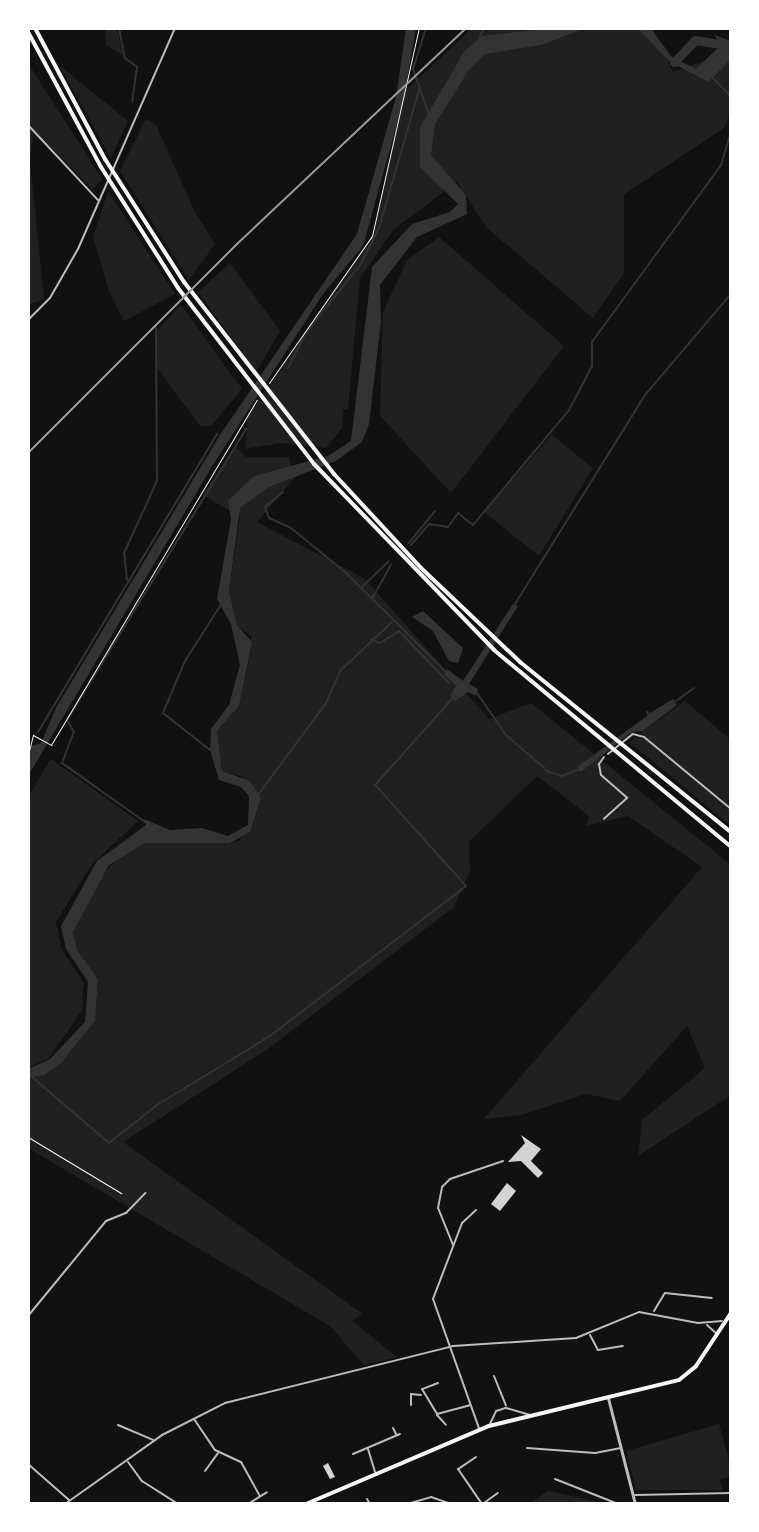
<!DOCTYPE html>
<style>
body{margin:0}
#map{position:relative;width:759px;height:1532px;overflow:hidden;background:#111;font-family:Lato,sans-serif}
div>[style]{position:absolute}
.green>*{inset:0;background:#202020}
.water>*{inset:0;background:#333}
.stream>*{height:2px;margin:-1px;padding:0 1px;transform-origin:1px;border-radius:1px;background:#333}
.river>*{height:9px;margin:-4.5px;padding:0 4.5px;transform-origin:4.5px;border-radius:4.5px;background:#333}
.building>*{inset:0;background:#d3d3d3}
.path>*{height:1px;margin:-0.5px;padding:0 0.5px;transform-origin:0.5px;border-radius:0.5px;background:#f5f5f5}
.minor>*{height:2px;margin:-1px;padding:0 1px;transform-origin:1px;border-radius:1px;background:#bcbcbc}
.tertiary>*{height:3px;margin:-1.5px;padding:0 1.5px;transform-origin:1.5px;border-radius:1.5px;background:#bcbcbc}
.primary>*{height:4px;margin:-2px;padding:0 2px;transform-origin:2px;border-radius:2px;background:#f5f5f5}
.trunk>*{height:4px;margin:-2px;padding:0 2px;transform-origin:2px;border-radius:2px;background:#f5f5f5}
.rail>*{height:2px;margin:-1px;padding:0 1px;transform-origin:1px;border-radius:1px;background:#9a9a9a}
span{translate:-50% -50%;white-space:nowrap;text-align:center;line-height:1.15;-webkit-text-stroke:7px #fff;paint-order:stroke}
.frame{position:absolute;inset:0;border:30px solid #fff;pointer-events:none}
</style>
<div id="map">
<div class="green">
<div style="clip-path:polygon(105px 28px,117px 28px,123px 55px,106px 46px)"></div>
<div style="clip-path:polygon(472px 28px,653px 28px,673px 72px,731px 52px,731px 112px,724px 128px,624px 194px,624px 273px,593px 318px,486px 227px,457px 182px,394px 229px,360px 278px,348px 409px,343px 409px,342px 428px,326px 448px,280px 443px,245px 449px,248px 416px,372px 236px,405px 91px)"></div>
<div style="clip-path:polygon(28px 63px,102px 179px,93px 190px,34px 130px,30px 161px,44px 299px,28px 305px)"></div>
<div style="clip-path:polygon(59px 65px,128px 121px,111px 158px)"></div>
<div style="clip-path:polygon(146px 119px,156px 125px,195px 212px,215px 244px,189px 280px,120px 171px)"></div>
<div style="clip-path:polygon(108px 191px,175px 294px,124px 321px,109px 291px,93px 237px)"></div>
<div style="clip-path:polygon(439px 237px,564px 346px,451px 493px,380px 416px,383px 312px,407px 260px)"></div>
<div style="clip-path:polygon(230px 263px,280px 331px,256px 372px,198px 292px)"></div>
<div style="clip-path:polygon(181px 305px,242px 389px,211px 426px,200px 426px,156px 366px,156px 331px)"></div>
<div style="clip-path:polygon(552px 435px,593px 468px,539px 556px,484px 512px)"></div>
<div style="clip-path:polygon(235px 446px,246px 457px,289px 457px,295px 477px,257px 522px,365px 579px,489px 719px,531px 703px,731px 865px,731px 1095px,638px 1156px,642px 1120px,705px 1068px,687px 1026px,620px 1101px,586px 1094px,521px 1115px,484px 1119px,702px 867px,628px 816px,586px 826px,589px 816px,537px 776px,469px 842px,470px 871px,454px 907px,268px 1049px,123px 1142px,363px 1314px,352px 1321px,397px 1357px,364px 1365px,330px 1326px,28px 1148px,28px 1078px,45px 1075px,62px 1062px,95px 1021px,98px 979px,77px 950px,73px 932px,96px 881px,128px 849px,145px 843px,230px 843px,240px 840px,256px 815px,261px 798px,243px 777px,222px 771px,217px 731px,239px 706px,251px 650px,251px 636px,237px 625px,229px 591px,240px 517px,203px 495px)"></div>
<div style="clip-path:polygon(685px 701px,731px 740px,731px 826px,629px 742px)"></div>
<div style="clip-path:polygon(51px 759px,138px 821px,91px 865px,56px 922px,62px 950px,83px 982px,83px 1009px,49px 1058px,28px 1068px,28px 797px)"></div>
<div style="clip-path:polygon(719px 1424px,731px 1467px,731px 1476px,720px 1480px,723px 1490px,636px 1490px,626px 1451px)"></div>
<div style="clip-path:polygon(548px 1491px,608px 1504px,530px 1504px)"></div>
</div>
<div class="water">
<div style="clip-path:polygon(406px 28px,416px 28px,403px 102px,363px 246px,323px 294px,213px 465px,28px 776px,31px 746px,41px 743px,56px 708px,220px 435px,357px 234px,396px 97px)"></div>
<div style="clip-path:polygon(550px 28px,586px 28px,541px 45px,485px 54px,469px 70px,435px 124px,431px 155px,466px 195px,467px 214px,417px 237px,380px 285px,381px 321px,369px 424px,362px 442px,336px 461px,269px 487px,240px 508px,229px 591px,237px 625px,252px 642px,239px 706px,217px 731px,222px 771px,250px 781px,261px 798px,250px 832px,230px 843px,145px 843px,109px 865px,73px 932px,77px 950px,98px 979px,95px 1021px,62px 1062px,45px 1075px,28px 1078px,28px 1069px,50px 1059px,85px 1022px,88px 982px,66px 949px,61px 926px,97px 861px,146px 825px,144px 819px,170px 830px,202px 828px,228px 836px,248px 825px,249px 796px,241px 787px,219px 780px,210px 750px,211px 729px,229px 705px,240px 665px,231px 624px,217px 599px,231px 519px,228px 501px,254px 476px,328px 456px,351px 441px,372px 267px,412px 224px,450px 212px,458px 204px,420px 167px,420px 127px,464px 52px,482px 36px)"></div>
<div style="clip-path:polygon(637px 28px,650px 28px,672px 57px,696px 69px,721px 45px,714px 35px,731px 41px,729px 61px,708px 82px,669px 61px)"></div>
<div style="clip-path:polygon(513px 604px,518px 606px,469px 684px,478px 689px,476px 696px,468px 692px,455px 701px,450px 696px,456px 686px,444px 674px,447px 669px,463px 681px)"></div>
<div style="clip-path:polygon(423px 611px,463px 648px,458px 663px,449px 661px,433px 631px,412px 617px)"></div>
<div style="clip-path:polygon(673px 699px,677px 705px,643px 731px,632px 732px,581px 772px,577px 767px,647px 716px,646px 710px,650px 713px)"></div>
</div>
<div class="stream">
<div style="left:119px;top:28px;width:31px;rotate:79deg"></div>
<div style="left:125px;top:58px;width:15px;rotate:37deg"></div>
<div style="left:137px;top:67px;width:34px;rotate:98deg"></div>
<div style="left:426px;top:28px;width:43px;rotate:107.6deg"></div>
<div style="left:413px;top:69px;width:46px;rotate:70.8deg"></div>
<div style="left:477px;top:42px;width:16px;rotate:-63deg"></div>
<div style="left:712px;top:77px;width:28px;rotate:46deg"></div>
<div style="left:288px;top:368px;width:38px;rotate:-63deg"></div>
<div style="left:305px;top:334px;width:88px;rotate:-51.4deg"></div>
<div style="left:360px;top:265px;width:42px;rotate:-62.8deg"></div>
<div style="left:379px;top:228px;width:147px;rotate:-73.8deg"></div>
<div style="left:283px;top:492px;width:23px;rotate:140deg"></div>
<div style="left:265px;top:507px;width:12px;rotate:70deg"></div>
<div style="left:269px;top:518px;width:24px;rotate:24deg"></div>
<div style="left:291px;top:528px;width:70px;rotate:39.2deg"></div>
<div style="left:345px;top:572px;width:142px;rotate:44.7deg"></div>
<div style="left:409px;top:543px;width:41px;rotate:-50.9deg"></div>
<div style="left:411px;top:545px;width:28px;rotate:-49deg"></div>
<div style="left:429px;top:524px;width:19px;rotate:9deg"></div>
<div style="left:448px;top:527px;width:17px;rotate:-54deg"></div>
<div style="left:458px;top:513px;width:19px;rotate:39deg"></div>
<div style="left:473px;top:525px;width:150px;rotate:-50.1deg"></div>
<div style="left:569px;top:410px;width:50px;rotate:-62.4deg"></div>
<div style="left:592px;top:366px;width:24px;rotate:-90deg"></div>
<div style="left:592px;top:342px;width:219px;rotate:-53.9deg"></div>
<div style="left:721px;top:165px;width:34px;rotate:-73deg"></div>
<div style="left:127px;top:580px;width:27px;rotate:-96deg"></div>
<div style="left:124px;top:553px;width:79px;rotate:-65.4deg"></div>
<div style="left:157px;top:481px;width:154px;rotate:-90.4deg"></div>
<div style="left:362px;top:587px;width:37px;rotate:-44deg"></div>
<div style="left:372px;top:599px;width:39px;rotate:-61deg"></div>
<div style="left:515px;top:604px;width:246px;rotate:-58.1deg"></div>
<div style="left:645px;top:395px;width:133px;rotate:-49.6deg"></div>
<div style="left:371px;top:639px;width:10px;rotate:24deg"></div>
<div style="left:380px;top:643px;width:22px;rotate:-32deg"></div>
<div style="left:399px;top:631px;width:72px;rotate:46.1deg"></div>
<div style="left:477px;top:693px;width:51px;rotate:55.4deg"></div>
<div style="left:506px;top:735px;width:57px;rotate:40.7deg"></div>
<div style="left:549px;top:772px;width:14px;rotate:17deg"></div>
<div style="left:562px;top:776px;width:18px;rotate:-22deg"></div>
<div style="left:676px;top:701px;width:22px;rotate:-36deg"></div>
<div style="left:38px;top:732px;width:348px;rotate:-59deg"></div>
<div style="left:210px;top:750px;width:60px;rotate:-141.8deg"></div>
<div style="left:163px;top:713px;width:56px;rotate:-67.1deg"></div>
<div style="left:185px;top:661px;width:69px;rotate:-57.5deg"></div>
<div style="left:258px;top:795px;width:114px;rotate:-53.5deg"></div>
<div style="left:326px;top:703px;width:36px;rotate:-66deg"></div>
<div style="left:341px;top:670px;width:70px;rotate:-43.3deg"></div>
<div style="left:145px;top:822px;width:102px;rotate:-144.6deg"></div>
<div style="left:62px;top:763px;width:33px;rotate:-69deg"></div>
<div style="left:74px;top:732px;width:14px;rotate:-120deg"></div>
<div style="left:67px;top:720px;width:342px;rotate:-58.4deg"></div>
<div style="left:32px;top:1077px;width:101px;rotate:40.6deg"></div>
<div style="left:109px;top:1143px;width:61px;rotate:-38.4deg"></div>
<div style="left:157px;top:1105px;width:132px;rotate:-31.4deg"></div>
<div style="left:270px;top:1036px;width:247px;rotate:-37.4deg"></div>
<div style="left:466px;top:886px;width:136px;rotate:-132deg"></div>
<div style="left:375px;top:785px;width:115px;rotate:-48.2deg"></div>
</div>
<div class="river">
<div style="left:674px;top:62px;width:30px;rotate:-46deg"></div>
<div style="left:695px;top:40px;width:36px;rotate:9deg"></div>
</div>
<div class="building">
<div style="clip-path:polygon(521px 1135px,541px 1149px,531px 1161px,543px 1173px,538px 1178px,521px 1161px,508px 1162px,525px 1143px)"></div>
<div style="clip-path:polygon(507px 1183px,516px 1191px,500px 1211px,491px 1204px)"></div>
<div style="clip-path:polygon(328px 1463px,335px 1477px,330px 1479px,323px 1466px)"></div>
</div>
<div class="path">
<div style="left:269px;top:383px;width:179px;rotate:-55deg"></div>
<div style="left:372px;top:236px;width:213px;rotate:-77.3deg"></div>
<div style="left:28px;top:755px;width:21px;rotate:-76deg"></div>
<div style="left:33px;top:735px;width:21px;rotate:29deg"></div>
<div style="left:51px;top:745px;width:402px;rotate:-59.2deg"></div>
<div style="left:28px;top:1137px;width:109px;rotate:31.1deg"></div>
</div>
<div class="minor">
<div style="left:28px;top:125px;width:103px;rotate:47deg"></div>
<div style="left:28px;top:320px;width:31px;rotate:-45deg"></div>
<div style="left:50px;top:298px;width:56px;rotate:-60.3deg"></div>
<div style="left:78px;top:249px;width:241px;rotate:-66.3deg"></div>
<div style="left:608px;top:754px;width:32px;rotate:-39deg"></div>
<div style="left:633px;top:734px;width:11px;rotate:15deg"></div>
<div style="left:644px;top:737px;width:113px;rotate:39.6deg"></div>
<div style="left:604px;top:757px;width:9px;rotate:126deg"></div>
<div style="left:599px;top:764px;width:11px;rotate:80deg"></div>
<div style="left:601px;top:775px;width:35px;rotate:41deg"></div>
<div style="left:627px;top:798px;width:31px;rotate:138deg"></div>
<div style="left:476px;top:1210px;width:19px;rotate:137deg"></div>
<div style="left:462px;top:1223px;width:81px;rotate:110.9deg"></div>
<div style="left:433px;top:1299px;width:137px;rotate:70.4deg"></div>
<div style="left:453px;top:1245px;width:40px;rotate:-112deg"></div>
<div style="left:438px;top:1208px;width:21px;rotate:-79deg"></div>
<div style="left:442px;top:1187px;width:11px;rotate:-45deg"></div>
<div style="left:450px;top:1179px;width:56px;rotate:-18.8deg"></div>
<div style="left:654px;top:1311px;width:21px;rotate:-59deg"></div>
<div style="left:665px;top:1293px;width:47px;rotate:6.1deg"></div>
<div style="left:28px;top:1316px;width:123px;rotate:-50.6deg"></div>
<div style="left:106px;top:1221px;width:22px;rotate:-22deg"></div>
<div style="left:126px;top:1213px;width:28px;rotate:-46deg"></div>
<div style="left:707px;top:1325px;width:13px;rotate:42deg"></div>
<div style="left:590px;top:1335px;width:17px;rotate:62deg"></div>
<div style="left:598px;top:1350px;width:25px;rotate:-9deg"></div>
<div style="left:494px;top:1376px;width:32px;rotate:68deg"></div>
<div style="left:438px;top:1383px;width:17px;rotate:159deg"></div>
<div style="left:422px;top:1389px;width:29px;rotate:59deg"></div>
<div style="left:437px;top:1414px;width:34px;rotate:-15deg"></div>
<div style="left:411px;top:1405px;width:11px;rotate:-90deg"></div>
<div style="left:411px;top:1394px;width:10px;rotate:6deg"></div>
<div style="left:437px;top:1415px;width:13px;rotate:48deg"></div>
<div style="left:194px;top:1419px;width:37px;rotate:56deg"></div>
<div style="left:215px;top:1450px;width:29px;rotate:25deg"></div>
<div style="left:241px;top:1462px;width:39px;rotate:61deg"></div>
<div style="left:490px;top:1424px;width:14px;rotate:-65deg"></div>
<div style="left:496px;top:1411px;width:10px;rotate:-17deg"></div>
<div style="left:506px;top:1408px;width:26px;rotate:16deg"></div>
<div style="left:118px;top:1425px;width:38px;rotate:23deg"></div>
<div style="left:393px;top:1428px;width:7px;rotate:63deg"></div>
<div style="left:527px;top:1448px;width:68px;rotate:4.2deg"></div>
<div style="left:595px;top:1453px;width:25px;rotate:-11deg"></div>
<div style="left:368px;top:1449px;width:24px;rotate:73deg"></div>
<div style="left:353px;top:1454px;width:51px;rotate:-23.1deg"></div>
<div style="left:476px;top:1457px;width:22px;rotate:146deg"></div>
<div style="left:458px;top:1469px;width:42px;rotate:55.6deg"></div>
<div style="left:128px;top:1462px;width:24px;rotate:54deg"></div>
<div style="left:142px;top:1481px;width:43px;rotate:32.6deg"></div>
<div style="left:28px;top:1464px;width:55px;rotate:41.3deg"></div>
<div style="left:205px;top:1471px;width:22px;rotate:-54deg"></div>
<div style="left:555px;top:1479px;width:68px;rotate:21.6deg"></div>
<div style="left:635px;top:1495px;width:96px;rotate:-1.2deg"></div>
<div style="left:367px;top:1499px;width:6px;rotate:59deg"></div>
<div style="left:484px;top:1503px;width:17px;rotate:-36deg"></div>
<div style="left:65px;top:1504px;width:119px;rotate:-35.4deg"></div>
<div style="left:162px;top:1435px;width:71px;rotate:-26.9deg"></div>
<div style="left:225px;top:1403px;width:235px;rotate:-14deg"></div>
<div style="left:453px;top:1346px;width:123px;rotate:-3.7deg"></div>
<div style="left:576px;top:1338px;width:68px;rotate:-22.4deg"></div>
<div style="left:639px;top:1312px;width:60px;rotate:10.6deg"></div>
<div style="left:698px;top:1323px;width:24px;rotate:-5deg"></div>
<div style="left:248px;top:1504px;width:22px;rotate:-32deg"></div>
<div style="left:407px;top:1504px;width:25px;rotate:-16deg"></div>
<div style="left:431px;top:1497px;width:21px;rotate:19deg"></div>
</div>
<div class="tertiary">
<div style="left:608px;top:1398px;width:109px;rotate:75.7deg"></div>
</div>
<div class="primary">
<div style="left:306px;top:1504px;width:199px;rotate:-23.1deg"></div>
<div style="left:489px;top:1426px;width:195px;rotate:-13.6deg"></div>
<div style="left:679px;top:1380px;width:22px;rotate:-39deg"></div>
<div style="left:696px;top:1366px;width:64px;rotate:-56.6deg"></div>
</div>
<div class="trunk">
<div style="left:35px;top:28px;width:149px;rotate:61.9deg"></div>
<div style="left:105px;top:159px;width:146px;rotate:57.3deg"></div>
<div style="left:184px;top:282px;width:244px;rotate:52deg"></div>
<div style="left:334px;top:474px;width:128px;rotate:47.2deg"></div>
<div style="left:421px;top:568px;width:137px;rotate:43.5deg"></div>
<div style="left:520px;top:662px;width:271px;rotate:38.9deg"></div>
<div style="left:28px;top:32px;width:153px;rotate:61.6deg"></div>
<div style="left:101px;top:167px;width:143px;rotate:57.5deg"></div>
<div style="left:178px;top:288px;width:222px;rotate:52.3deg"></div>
<div style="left:314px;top:464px;width:259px;rotate:45.9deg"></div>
<div style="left:494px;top:650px;width:308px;rotate:39.7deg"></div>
</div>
<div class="rail">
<div style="left:28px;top:453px;width:296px;rotate:-45deg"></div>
<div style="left:237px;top:244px;width:315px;rotate:-43.3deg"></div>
</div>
<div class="frame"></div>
</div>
